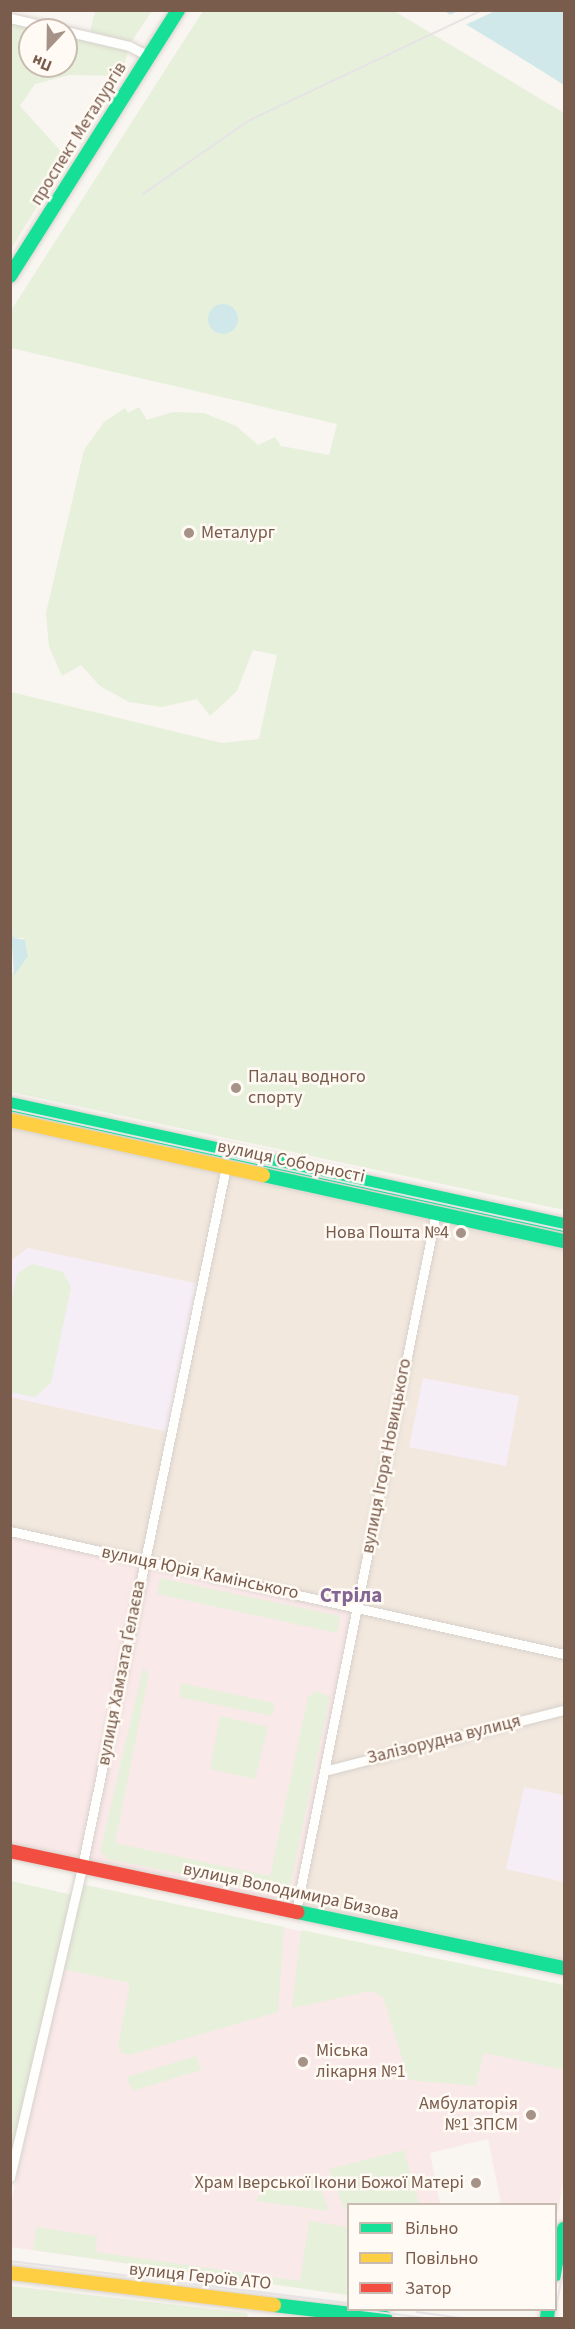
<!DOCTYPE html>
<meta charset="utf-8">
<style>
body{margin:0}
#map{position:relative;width:575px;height:2329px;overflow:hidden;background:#f9f5f0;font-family:"Source Sans 3",sans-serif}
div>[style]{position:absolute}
.residential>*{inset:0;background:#f2e8de}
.education>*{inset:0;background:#f6eef6}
.medical>*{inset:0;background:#fae9e9}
.green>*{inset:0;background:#e7f0db}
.water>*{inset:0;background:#d0e8ea}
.round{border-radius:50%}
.pier>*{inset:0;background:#f9f5f0}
.roads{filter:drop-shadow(0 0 2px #d7d1cb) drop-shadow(0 0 2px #d7d1cb)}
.street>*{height:9px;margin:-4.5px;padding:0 4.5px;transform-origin:4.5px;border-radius:4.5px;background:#fefefd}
.fast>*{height:14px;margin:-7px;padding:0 7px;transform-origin:7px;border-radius:7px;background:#16e098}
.slow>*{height:14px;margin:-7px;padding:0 7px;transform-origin:7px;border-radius:7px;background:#ffcf43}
.jam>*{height:14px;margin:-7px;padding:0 7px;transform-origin:7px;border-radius:7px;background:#f24e42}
.tram>*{height:1.5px;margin:-0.75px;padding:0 0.75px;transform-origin:0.75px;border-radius:0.75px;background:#e6e3e7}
.dots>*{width:16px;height:16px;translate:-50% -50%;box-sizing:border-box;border:3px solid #fffaf3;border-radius:50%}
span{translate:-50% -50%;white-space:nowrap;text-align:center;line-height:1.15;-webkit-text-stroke:5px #fffaf3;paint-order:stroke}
.street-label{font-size:18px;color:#7a5c4d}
.poi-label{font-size:18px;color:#7a5c4d}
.left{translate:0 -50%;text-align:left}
.right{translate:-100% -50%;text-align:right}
.quarter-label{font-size:21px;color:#846695;font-weight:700}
.frame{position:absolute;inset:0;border:12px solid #7a5c4d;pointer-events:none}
.legend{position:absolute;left:347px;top:2203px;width:210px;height:108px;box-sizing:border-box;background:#fffaf3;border:2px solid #cabbb1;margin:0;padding:8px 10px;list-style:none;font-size:18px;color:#7a5c4d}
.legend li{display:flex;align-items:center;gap:12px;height:30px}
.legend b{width:30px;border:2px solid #cabbb1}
.north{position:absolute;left:18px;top:18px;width:60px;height:60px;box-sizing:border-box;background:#fffaf3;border:2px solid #cabbb1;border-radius:50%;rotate:202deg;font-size:16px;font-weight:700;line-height:24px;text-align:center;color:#7a5c4d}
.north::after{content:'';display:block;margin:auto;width:21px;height:27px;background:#a69286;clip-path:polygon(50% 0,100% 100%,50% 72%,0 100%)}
</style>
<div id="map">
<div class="residential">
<div style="clip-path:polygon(11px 1120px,564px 1241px,564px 1968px,296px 1911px,11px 1531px,11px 1397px,169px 1432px,28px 1248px,11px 1261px)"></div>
</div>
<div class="education">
<div style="clip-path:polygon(28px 1248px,200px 1284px,169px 1432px,11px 1397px,11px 1261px)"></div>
<div style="clip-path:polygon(423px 1378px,519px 1396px,506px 1466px,409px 1447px)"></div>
<div style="clip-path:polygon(524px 1787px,564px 1795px,564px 1882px,506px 1869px)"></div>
</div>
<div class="medical">
<div style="clip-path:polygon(11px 1531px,356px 1607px,296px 1911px,11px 1851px)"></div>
<div style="clip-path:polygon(81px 1885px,564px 1986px,564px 2178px,557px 2215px,556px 2204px,501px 2204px,488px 2139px,430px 2153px,440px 2204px,348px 2204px,348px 2295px,11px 2247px,11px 2204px)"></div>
</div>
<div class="green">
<div style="clip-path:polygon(95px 11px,152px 11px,131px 42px,90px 31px)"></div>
<div style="clip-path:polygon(203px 11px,394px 11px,564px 113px,564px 1210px,11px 1092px,11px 975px,28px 953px,23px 938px,14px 938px,11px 929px,11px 692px,222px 743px,259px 739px,277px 655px,253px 650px,237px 691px,210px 716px,197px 699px,162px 707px,129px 702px,100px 686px,81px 665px,62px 676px,49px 647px,46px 613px,84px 450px,104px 422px,125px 408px,128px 413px,139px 407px,147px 420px,173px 412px,204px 413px,236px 426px,258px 445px,275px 437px,281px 446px,329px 455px,337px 424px,11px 348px,10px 312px)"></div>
<div style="clip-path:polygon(evenodd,11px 18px,129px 46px,122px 76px,70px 75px,35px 84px,20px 106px,67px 158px,11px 249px,11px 18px,30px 30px,66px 30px,66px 66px,30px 66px,30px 30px)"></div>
<div style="clip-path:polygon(32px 1264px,63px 1272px,71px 1287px,51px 1383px,35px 1397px,10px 1392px,11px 1302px,17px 1274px)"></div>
<div style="clip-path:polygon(160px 1578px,340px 1616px,337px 1633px,157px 1594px)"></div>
<div style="clip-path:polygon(143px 1668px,149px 1674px,115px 1843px,270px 1876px,308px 1697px,315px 1691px,330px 1696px,289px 1891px,280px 1894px,108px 1859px,100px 1852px)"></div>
<div style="clip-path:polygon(181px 1683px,275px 1703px,272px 1716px,179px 1697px)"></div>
<div style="clip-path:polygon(220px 1716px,268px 1727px,255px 1779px,210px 1769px)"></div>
<div style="clip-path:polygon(11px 1881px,72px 1895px,11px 2160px)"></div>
<div style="clip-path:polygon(81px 1884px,284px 1927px,278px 2012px,129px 2055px,122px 2053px,118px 2046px,130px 1983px,62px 1969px)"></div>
<div style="clip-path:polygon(301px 1930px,564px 1985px,564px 2070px,484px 2053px,476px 2086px,409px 2080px,383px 1997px,371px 1991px,292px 2008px)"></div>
<div style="clip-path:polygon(196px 2056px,201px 2070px,132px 2091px,127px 2077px)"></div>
<div style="clip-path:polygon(404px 2150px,419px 2204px,348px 2204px,345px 2211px,329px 2169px)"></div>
<div style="clip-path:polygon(315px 2173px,329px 2211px,256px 2201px,262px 2188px)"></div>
<div style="clip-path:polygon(309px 2221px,348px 2227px,348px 2295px,33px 2250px,36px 2227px,97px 2236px,96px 2252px,300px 2281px)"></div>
<div style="clip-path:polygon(10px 2286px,247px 2313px,248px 2318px,12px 2318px)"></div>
</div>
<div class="water">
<div style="clip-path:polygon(444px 11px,564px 11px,564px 85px,534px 66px)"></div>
<div class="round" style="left:208px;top:304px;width:30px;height:30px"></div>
<div style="clip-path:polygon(11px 930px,14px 938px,25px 940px,28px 956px,14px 976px)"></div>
</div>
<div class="pier">
<div style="clip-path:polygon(458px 11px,458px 10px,495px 11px,463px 26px,447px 16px)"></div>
</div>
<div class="roads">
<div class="street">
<div style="left:10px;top:18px;width:122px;rotate:13.2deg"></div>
<div style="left:129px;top:46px;width:22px;rotate:27deg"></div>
<div style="left:10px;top:1531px;width:567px;rotate:12.52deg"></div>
<div style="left:324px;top:1771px;width:248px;rotate:-14.3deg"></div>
<div style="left:296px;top:1911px;width:713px;rotate:-78.67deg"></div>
<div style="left:10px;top:2177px;width:318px;rotate:-76.9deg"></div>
<div style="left:82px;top:1867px;width:715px;rotate:-78.38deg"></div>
</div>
<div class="fast">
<div style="left:10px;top:276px;width:315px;rotate:-57.7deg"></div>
<div style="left:10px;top:1104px;width:567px;rotate:12.32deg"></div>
<div style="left:263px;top:1175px;width:308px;rotate:12.4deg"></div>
<div style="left:298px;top:1912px;width:272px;rotate:11.9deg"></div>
<div style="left:556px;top:2274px;width:46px;rotate:-79.9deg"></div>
<div style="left:274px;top:2305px;width:112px;rotate:6.7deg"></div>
<div style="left:547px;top:2318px;width:8px;rotate:-83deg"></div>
</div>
<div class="slow">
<div style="left:10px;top:1120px;width:259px;rotate:12.3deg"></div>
<div style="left:10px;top:2273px;width:266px;rotate:6.9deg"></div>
</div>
<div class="jam">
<div style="left:10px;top:1851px;width:294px;rotate:12deg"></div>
</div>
</div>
<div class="tram">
<div style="left:143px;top:194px;width:130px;rotate:-34.7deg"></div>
<div style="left:250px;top:120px;width:258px;rotate:-25.3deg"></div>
<div style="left:10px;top:1109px;width:567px;rotate:12.32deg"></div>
<div style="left:10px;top:2261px;width:341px;rotate:7.1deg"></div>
<div style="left:556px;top:2309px;width:46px;rotate:-79.9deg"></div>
<div style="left:361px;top:2310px;width:65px;rotate:7deg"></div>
<div style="left:417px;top:2312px;width:44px;rotate:7.8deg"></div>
</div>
<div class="dots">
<div style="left:189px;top:533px;background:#a69286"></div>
<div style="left:236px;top:1088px;background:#a69286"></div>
<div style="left:461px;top:1233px;background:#a69286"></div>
<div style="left:303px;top:2062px;background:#a69286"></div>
<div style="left:531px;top:2115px;background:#a69286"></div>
<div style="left:476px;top:2183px;background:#a69286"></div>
</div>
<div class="street-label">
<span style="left:79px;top:134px;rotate:-58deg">проспект Металургів</span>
<span style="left:291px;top:1162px;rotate:12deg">вулиця Соборності</span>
<span style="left:387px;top:1456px;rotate:-79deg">вулиця Ігоря Новицького</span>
<span style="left:200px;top:1573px;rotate:12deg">вулиця Юрія Камінського</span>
<span style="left:122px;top:1673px;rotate:-79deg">вулиця Хамзата Ґелаєва</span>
<span style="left:444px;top:1740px;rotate:-14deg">Залізорудна вулиця</span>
<span style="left:291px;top:1892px;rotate:12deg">вулиця Володимира Бизова</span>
<span style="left:200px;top:2277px;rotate:6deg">вулиця Героїв АТО</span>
</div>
<div class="poi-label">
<span class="left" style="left:201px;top:533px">Металург</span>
<span class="left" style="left:248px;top:1088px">Палац водного<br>спорту</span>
<span class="right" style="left:449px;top:1233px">Нова Пошта №4</span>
<span class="left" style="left:316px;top:2062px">Міська<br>лікарня №1</span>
<span class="right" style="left:518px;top:2115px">Амбулаторія<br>№1 ЗПСМ</span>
<span class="right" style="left:464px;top:2183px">Храм Іверської Ікони Божої Матері</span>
</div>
<div class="quarter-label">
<span style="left:351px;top:1595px">Стріла</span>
</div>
<div class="frame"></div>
<ul class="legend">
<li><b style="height:8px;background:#16e098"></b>Вільно</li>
<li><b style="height:8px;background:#ffcf43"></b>Повільно</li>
<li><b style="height:8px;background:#f24e42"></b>Затор</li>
</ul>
<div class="north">Пн</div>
</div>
